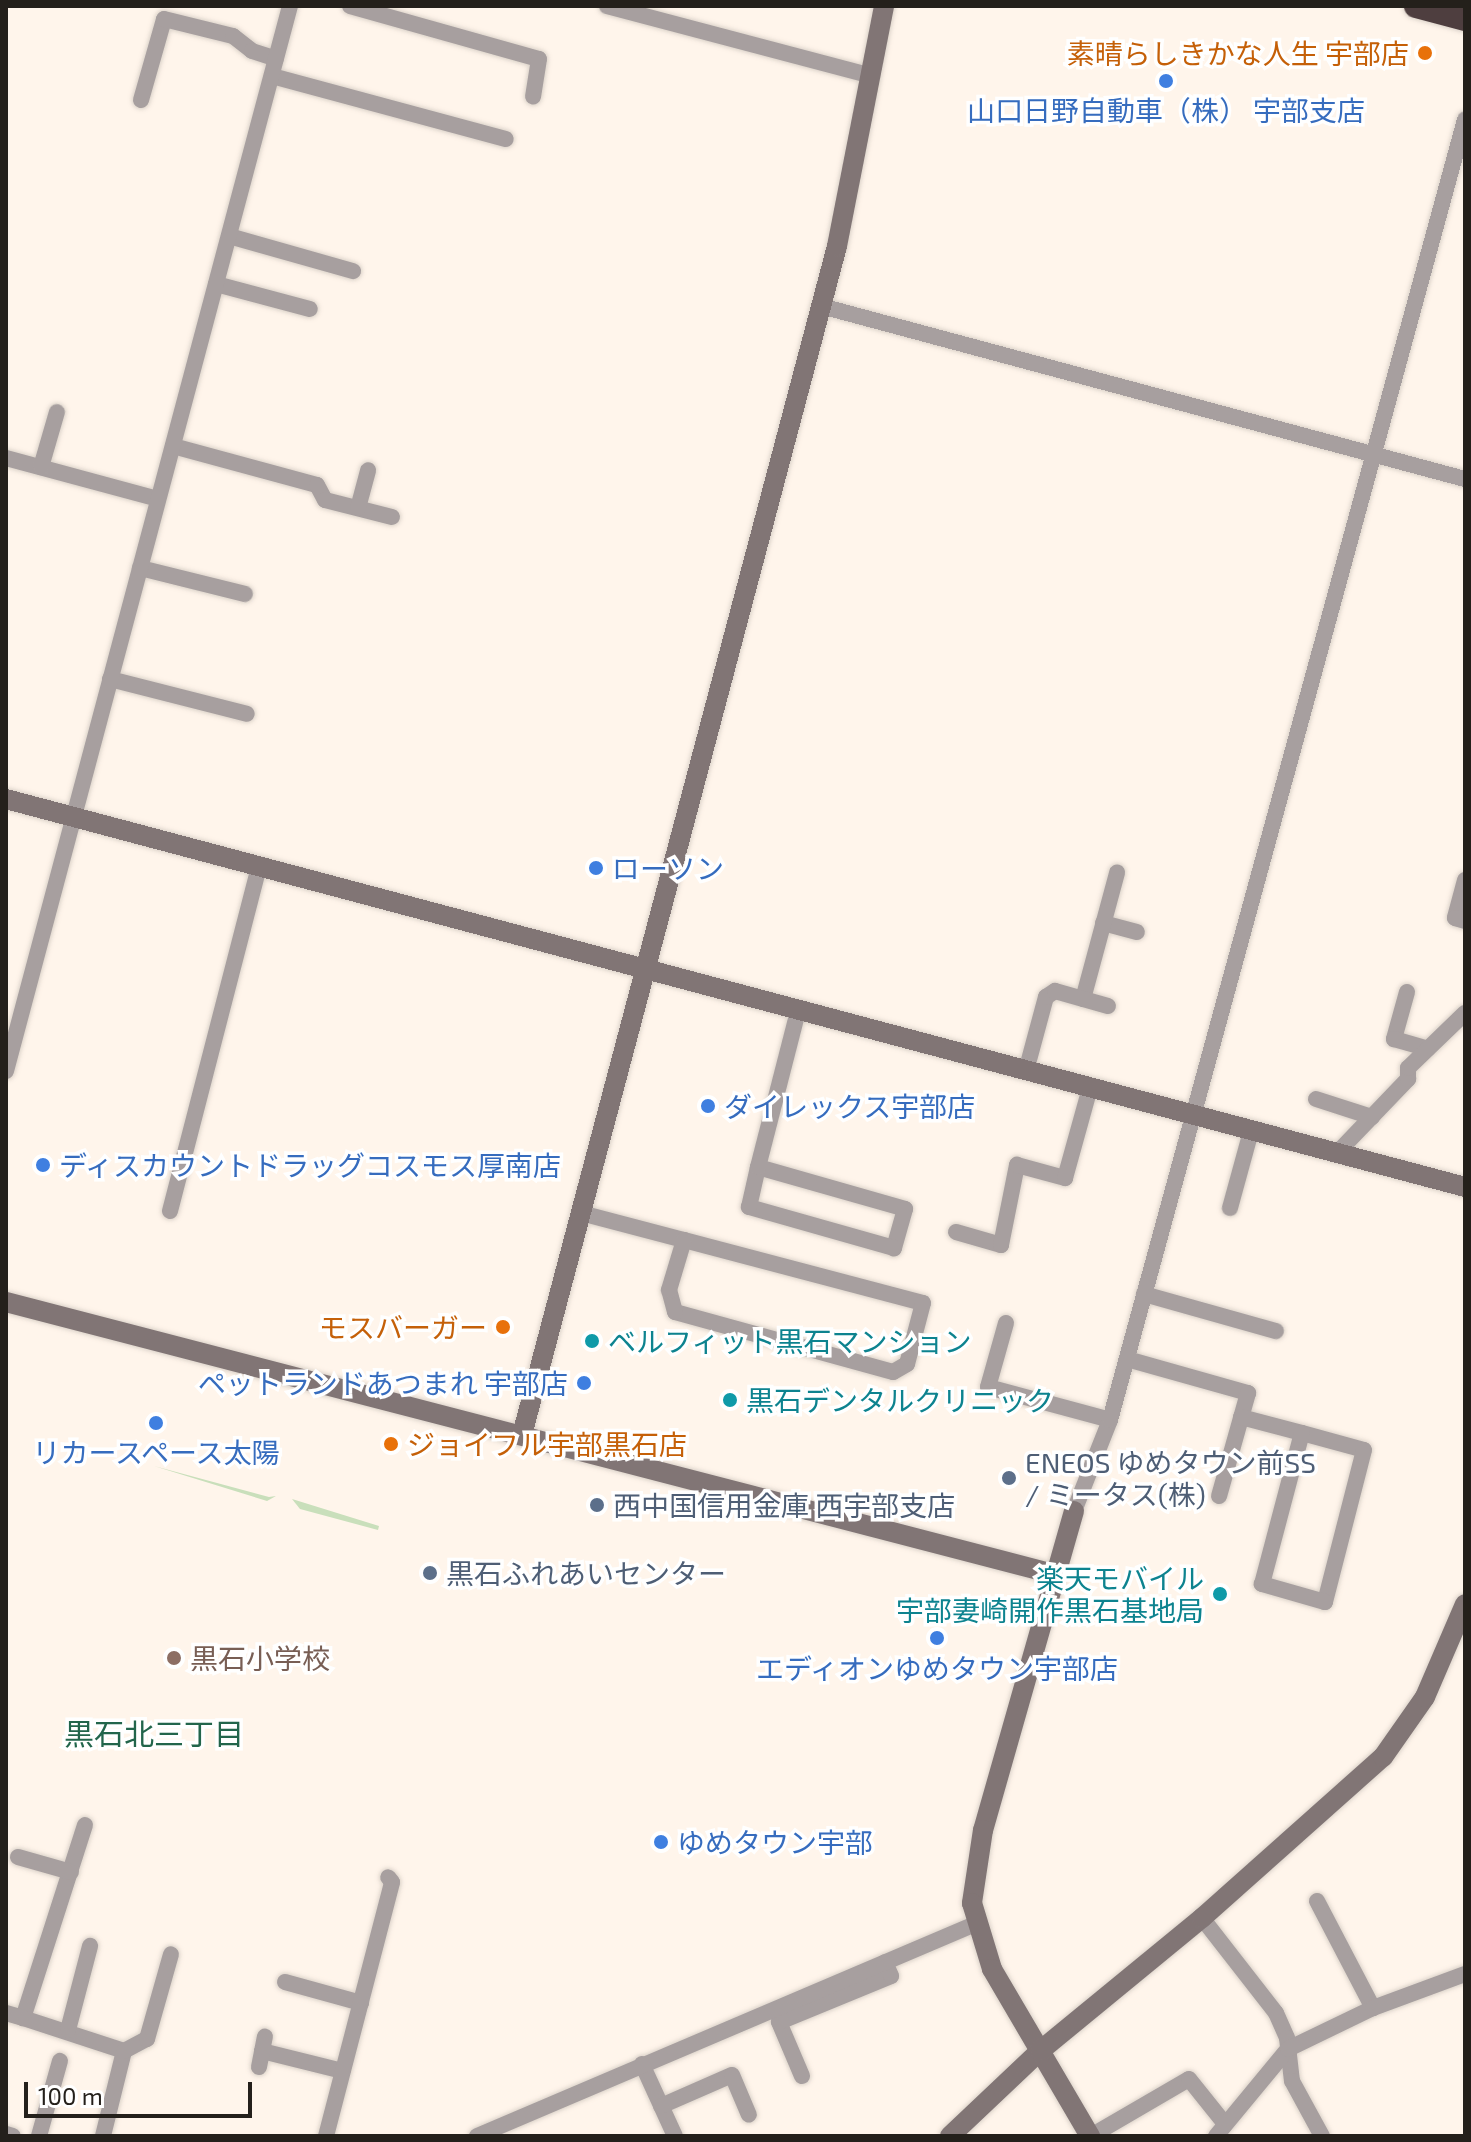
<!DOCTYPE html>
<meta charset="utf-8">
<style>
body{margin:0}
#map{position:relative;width:1471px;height:2142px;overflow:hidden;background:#fff5eb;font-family:"Exo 2","Noto Sans JP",sans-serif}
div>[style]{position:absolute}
.green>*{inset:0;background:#c9dfbb}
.roads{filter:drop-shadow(0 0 2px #dcd3ca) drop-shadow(0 0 2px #dcd3ca)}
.street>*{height:16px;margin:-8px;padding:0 8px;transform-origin:8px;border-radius:8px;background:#a79f9f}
.secondary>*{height:20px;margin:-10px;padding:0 10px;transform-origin:10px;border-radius:10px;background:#817575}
.highway>*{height:24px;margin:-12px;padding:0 12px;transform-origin:12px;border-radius:12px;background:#4e3e3f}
.dots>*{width:22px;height:22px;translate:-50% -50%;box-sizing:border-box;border:4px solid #fff;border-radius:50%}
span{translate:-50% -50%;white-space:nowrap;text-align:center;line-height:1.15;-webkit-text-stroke:7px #fff;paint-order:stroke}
.food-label{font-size:28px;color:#c56008}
.right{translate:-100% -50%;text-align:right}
.left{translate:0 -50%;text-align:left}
.shop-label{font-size:28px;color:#366cbe}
.culture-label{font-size:28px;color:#0d838f}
.service-label{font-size:28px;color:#4e5e75}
.education-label{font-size:28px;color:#785e54}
.neighbourhood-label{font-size:30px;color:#22654b}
.frame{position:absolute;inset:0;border:8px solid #24201b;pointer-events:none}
.scale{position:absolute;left:24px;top:2082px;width:228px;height:36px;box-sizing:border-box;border:4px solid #24201b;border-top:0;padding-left:10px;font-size:24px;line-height:28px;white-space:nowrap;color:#24201b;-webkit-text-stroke:6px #fff;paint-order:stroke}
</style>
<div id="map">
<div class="green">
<div style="clip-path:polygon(154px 1466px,269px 1497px,276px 1496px,267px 1501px)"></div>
<div style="clip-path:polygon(292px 1499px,379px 1526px,378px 1530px,300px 1509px)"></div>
</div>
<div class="roads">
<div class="street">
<div style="left:350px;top:6px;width:196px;rotate:15.7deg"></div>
<div style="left:539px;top:59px;width:38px;rotate:99deg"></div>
<div style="left:607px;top:6px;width:270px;rotate:14.8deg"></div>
<div style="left:272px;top:76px;width:242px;rotate:15.1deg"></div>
<div style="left:141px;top:100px;width:84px;rotate:-74.1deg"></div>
<div style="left:164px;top:19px;width:71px;rotate:13.8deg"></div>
<div style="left:233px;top:36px;width:24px;rotate:38deg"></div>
<div style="left:252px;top:51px;width:25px;rotate:18deg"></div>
<div style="left:229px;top:236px;width:129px;rotate:15.8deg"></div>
<div style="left:216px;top:284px;width:97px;rotate:14.9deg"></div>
<div style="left:821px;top:306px;width:667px;rotate:15.04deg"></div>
<div style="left:173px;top:446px;width:149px;rotate:15.2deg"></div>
<div style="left:317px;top:485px;width:17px;rotate:62deg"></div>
<div style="left:325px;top:500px;width:69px;rotate:14.2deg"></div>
<div style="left:6px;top:458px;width:157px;rotate:15.1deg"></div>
<div style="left:41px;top:467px;width:57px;rotate:-73.8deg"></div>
<div style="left:358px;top:508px;width:39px;rotate:-75deg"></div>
<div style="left:140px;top:568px;width:108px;rotate:13.9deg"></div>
<div style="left:110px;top:679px;width:141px;rotate:14.3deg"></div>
<div style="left:1465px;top:880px;width:39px;rotate:105deg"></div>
<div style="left:1455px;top:918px;width:10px;rotate:17deg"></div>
<div style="left:1103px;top:923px;width:35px;rotate:15deg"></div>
<div style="left:1407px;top:992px;width:49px;rotate:105.5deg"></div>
<div style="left:1394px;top:1039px;width:35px;rotate:16deg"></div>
<div style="left:1083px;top:999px;width:131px;rotate:-74.9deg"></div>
<div style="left:6px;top:1071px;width:1102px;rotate:-75.07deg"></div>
<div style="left:1026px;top:1071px;width:77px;rotate:-74.9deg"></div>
<div style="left:1046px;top:997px;width:11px;rotate:-34deg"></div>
<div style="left:1055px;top:991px;width:55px;rotate:15.8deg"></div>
<div style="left:1316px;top:1099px;width:59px;rotate:17.8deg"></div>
<div style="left:1337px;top:1153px;width:103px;rotate:-46.2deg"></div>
<div style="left:1408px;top:1079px;width:11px;rotate:-90deg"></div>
<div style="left:1408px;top:1068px;width:79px;rotate:-44deg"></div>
<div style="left:758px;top:1167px;width:153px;rotate:15.9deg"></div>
<div style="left:905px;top:1209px;width:41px;rotate:105.8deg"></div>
<div style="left:894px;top:1248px;width:151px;rotate:-164.2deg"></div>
<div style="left:749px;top:1207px;width:41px;rotate:-77.3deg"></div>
<div style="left:758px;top:1167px;width:161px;rotate:-75.6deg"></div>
<div style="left:1230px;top:1208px;width:80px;rotate:-74.7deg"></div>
<div style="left:170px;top:1211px;width:356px;rotate:-75.5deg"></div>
<div style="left:581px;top:1213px;width:106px;rotate:14.7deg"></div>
<div style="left:684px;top:1240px;width:247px;rotate:14.8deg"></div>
<div style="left:923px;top:1303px;width:63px;rotate:104.7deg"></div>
<div style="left:907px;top:1364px;width:16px;rotate:150deg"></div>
<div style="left:893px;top:1372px;width:226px;rotate:-164.6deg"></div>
<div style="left:675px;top:1312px;width:23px;rotate:-105deg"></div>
<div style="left:669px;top:1290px;width:52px;rotate:-73.3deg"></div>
<div style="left:956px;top:1232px;width:47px;rotate:16.1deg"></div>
<div style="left:1001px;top:1245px;width:82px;rotate:-78.7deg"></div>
<div style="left:1017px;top:1165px;width:50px;rotate:15.2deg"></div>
<div style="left:1065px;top:1178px;width:93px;rotate:-74.5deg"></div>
<div style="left:1144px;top:1294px;width:137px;rotate:15.7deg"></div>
<div style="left:1006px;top:1323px;width:66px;rotate:105.7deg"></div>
<div style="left:988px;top:1387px;width:126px;rotate:15.1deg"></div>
<div style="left:1127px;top:1359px;width:126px;rotate:15.7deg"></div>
<div style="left:1248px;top:1393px;width:107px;rotate:105.7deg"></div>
<div style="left:1241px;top:1417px;width:63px;rotate:14.7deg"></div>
<div style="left:1302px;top:1433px;width:64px;rotate:15.3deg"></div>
<div style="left:1364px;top:1450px;width:157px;rotate:104.4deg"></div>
<div style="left:1325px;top:1602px;width:66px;rotate:-164.1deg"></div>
<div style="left:1262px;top:1584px;width:156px;rotate:-75.2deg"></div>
<div style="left:1074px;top:1511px;width:98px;rotate:-68.4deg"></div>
<div style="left:1110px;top:1420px;width:1348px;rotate:-74.73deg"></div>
<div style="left:85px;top:1825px;width:203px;rotate:107.8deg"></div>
<div style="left:23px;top:2018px;width:106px;rotate:18.1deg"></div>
<div style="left:124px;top:2051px;width:88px;rotate:103.9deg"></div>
<div style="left:18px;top:1857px;width:55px;rotate:15.8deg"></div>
<div style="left:1317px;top:1901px;width:121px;rotate:62.4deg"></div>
<div style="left:1202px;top:1918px;width:120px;rotate:52.1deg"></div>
<div style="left:1276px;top:2013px;width:27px;rotate:66deg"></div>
<div style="left:1287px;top:2038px;width:43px;rotate:83.4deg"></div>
<div style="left:1292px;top:2081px;width:63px;rotate:61.4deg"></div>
<div style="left:285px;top:1982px;width:79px;rotate:15.4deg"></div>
<div style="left:6px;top:2013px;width:18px;rotate:16deg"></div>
<div style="left:68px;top:2030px;width:87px;rotate:-75.3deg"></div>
<div style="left:124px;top:2051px;width:26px;rotate:-28deg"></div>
<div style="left:147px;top:2039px;width:88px;rotate:-74.2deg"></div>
<div style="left:262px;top:2051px;width:83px;rotate:13.9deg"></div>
<div style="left:642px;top:2064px;width:79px;rotate:65.4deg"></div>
<div style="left:259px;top:2067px;width:31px;rotate:-79deg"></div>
<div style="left:802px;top:2076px;width:59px;rotate:-113.1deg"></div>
<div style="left:779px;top:2022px;width:121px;rotate:-22.3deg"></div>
<div style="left:891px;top:1976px;width:15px;rotate:-113deg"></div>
<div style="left:661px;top:2106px;width:77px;rotate:-23.6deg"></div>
<div style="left:732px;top:2075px;width:43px;rotate:67deg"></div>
<div style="left:6px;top:2134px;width:7px;rotate:16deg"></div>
<div style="left:39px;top:2136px;width:78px;rotate:-74.4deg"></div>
<div style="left:326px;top:2136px;width:262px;rotate:-75.4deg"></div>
<div style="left:392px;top:1882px;width:6px;rotate:-129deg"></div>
<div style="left:477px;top:2136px;width:541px;rotate:-23.06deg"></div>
<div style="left:1091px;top:2136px;width:113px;rotate:-30.2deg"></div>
<div style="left:1189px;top:2079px;width:58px;rotate:51.3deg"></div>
<div style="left:1216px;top:2136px;width:113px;rotate:-50.4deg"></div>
<div style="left:1288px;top:2049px;width:94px;rotate:-25.8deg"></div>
<div style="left:1373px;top:2008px;width:98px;rotate:-20.3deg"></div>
</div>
<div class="secondary">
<div style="left:6px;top:799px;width:1510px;rotate:14.89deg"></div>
<div style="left:6px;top:1302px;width:1083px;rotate:14.55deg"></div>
<div style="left:522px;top:1435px;width:1230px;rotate:-75.16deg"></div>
<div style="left:837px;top:246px;width:245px;rotate:-78.9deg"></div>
<div style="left:1074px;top:1511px;width:332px;rotate:105.9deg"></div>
<div style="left:983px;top:1830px;width:74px;rotate:98.6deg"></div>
<div style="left:972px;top:1903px;width:69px;rotate:73.1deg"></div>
<div style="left:992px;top:1969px;width:194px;rotate:59.6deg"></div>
<div style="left:950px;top:2136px;width:124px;rotate:-43.4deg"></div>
<div style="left:1040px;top:2051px;width:210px;rotate:-39.4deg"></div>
<div style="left:1202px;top:1918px;width:242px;rotate:-41.7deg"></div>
<div style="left:1383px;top:1757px;width:73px;rotate:-55deg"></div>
<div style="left:1425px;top:1697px;width:101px;rotate:-66.7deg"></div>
</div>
<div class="highway">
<div style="left:1416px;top:6px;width:51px;rotate:14.9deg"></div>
</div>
</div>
<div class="dots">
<div style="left:1425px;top:53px;background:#e8710a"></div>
<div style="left:1166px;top:81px;background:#3f7fe0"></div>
<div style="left:596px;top:868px;background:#3f7fe0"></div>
<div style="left:708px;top:1106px;background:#3f7fe0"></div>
<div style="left:43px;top:1165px;background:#3f7fe0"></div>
<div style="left:503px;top:1327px;background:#e8710a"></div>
<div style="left:592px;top:1341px;background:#0f9aa8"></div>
<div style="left:584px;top:1383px;background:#3f7fe0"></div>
<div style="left:730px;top:1400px;background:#0f9aa8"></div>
<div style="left:156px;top:1423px;background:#3f7fe0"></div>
<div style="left:391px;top:1444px;background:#e8710a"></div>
<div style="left:1009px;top:1478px;background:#5c6f8a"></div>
<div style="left:597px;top:1505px;background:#5c6f8a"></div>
<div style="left:430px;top:1573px;background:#5c6f8a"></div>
<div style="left:1220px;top:1594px;background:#0f9aa8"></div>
<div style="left:937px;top:1638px;background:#3f7fe0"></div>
<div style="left:174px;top:1658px;background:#8d6e63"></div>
<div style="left:661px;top:1842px;background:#3f7fe0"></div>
</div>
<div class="food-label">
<span class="right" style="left:1409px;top:53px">素晴らしきかな人生 宇部店</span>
<span class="right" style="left:487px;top:1327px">モスバーガー</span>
<span class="left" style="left:407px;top:1444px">ジョイフル宇部黒石店</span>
</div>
<div class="shop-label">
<span style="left:1166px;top:110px">山口日野自動車（株） 宇部支店</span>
<span class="left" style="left:612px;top:868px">ローソン</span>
<span class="left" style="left:724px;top:1106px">ダイレックス宇部店</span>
<span class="left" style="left:59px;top:1165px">ディスカウントドラッグコスモス厚南店</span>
<span class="right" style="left:568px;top:1383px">ペットランドあつまれ 宇部店</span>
<span style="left:156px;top:1452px">リカースペース太陽</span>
<span style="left:937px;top:1668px">エディオンゆめタウン宇部店</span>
<span class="left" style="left:677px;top:1842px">ゆめタウン宇部</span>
</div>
<div class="culture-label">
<span class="left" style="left:608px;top:1341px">ベルフィット黒石マンション</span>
<span class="left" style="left:746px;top:1400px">黒石デンタルクリニック</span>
<span class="right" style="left:1204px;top:1594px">楽天モバイル<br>宇部妻崎開作黒石基地局</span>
</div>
<div class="service-label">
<span class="left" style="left:1025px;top:1478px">ENEOS ゆめタウン前SS<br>/ ミータス(株)</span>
<span class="left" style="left:613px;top:1505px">西中国信用金庫 西宇部支店</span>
<span class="left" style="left:446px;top:1573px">黒石ふれあいセンター</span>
</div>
<div class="education-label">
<span class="left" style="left:190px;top:1658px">黒石小学校</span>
</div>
<div class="neighbourhood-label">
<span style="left:154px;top:1733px">黒石北三丁目</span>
</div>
<div class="frame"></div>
<div class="scale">100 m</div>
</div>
